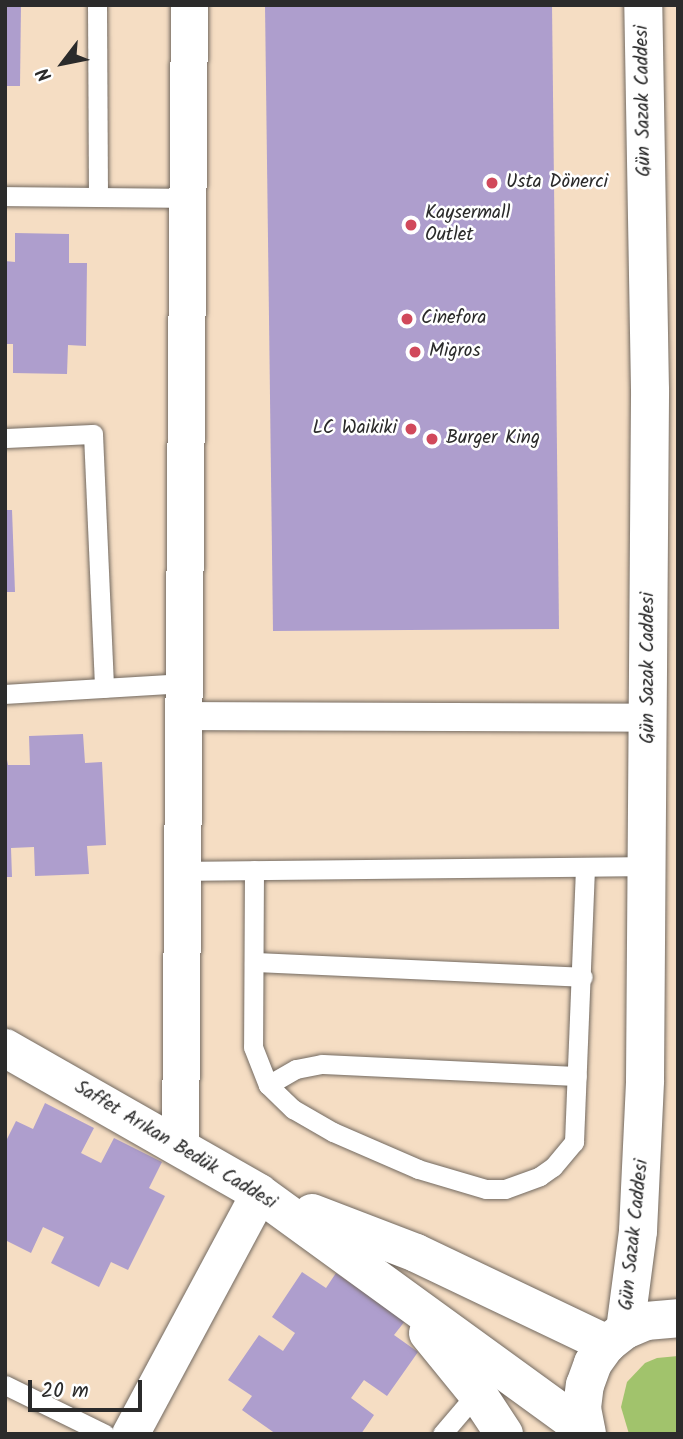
<!DOCTYPE html>
<meta charset="utf-8">
<style>
body{margin:0}
#map{position:relative;width:683px;height:1439px;overflow:hidden;background:#f5ddc3;font-family:Kalam,sans-serif}
div>[style]{position:absolute}
.green>*{inset:0;background:#a1c36c}
.building>*{inset:0;background:#ae9ecd}
.roads{filter:drop-shadow(0 0 2px #726960) drop-shadow(0 0 2px #726960)}
.service>*{height:19px;margin:-9.5px;padding:0 9.5px;transform-origin:9.5px;border-radius:9.5px;background:#fff}
.pedestrian>*{height:28px;margin:-14px;padding:0 14px;transform-origin:14px;border-radius:14px;background:#fff}
.minor>*{height:37px;margin:-18.5px;padding:0 18.5px;transform-origin:18.5px;border-radius:18.5px;background:#fff}
.tertiary>*{height:38px;margin:-19px;padding:0 19px;transform-origin:19px;border-radius:19px;background:#fff}
.dots>*{width:19px;height:19px;translate:-50% -50%;box-sizing:border-box;border:4px solid #fff;border-radius:50%}
span{translate:-50% -50%;white-space:nowrap;text-align:center;line-height:1.15;-webkit-text-stroke:5px #fff;paint-order:stroke}
.street-label{font-size:19px;color:#2b2b2b}
.poi-label{font-size:19px;color:#2b2b2b}
.left{translate:0 -50%;text-align:left}
.right{translate:-100% -50%;text-align:right}
.frame{position:absolute;inset:0;border:7px solid #2b2b2b;pointer-events:none}
.north{position:absolute;left:28px;top:28px;width:70px;height:70px;-webkit-text-stroke:5px #fff;paint-order:stroke;rotate:238deg;font-size:19px;font-weight:700;line-height:28px;text-align:center;color:#2b2b2b}
.north::after{content:'';display:block;margin:auto;width:24px;height:32px;background:#2b2b2b;clip-path:polygon(50% 0,100% 100%,50% 72%,0 100%)}
.scale{position:absolute;left:28px;top:1380px;width:114px;height:32px;box-sizing:border-box;border:4px solid #2b2b2b;border-top:0;padding-left:9px;font-size:21px;line-height:24px;white-space:nowrap;color:#2b2b2b;-webkit-text-stroke:5px #fff;paint-order:stroke}
</style>
<div id="map">
<div class="green">
<div style="clip-path:polygon(678px 1356px,678px 1434px,629px 1434px,621px 1407px,627px 1382px,645px 1363px,657px 1358px)"></div>
</div>
<div class="building">
<div style="clip-path:polygon(5px 5px,21px 5px,20px 86px,5px 86px)"></div>
<div style="clip-path:polygon(265px 5px,552px 5px,559px 629px,273px 631px)"></div>
<div style="clip-path:polygon(15px 233px,69px 234px,69px 263px,87px 263px,86px 346px,68px 345px,67px 374px,13px 373px,13px 344px,5px 344px,5px 261px,15px 262px)"></div>
<div style="clip-path:polygon(5px 510px,12px 510px,15px 592px,5px 592px)"></div>
<div style="clip-path:polygon(83px 734px,85px 763px,102px 762px,106px 845px,87px 846px,89px 874px,35px 876px,34px 847px,11px 848px,12px 877px,5px 877px,5px 749px,8px 765px,30px 765px,29px 736px)"></div>
<div style="clip-path:polygon(45px 1103px,94px 1128px,81px 1153px,101px 1163px,114px 1138px,162px 1162px,149px 1188px,165px 1196px,128px 1270px,111px 1262px,99px 1287px,51px 1263px,64px 1237px,43px 1227px,31px 1253px,5px 1240px,5px 1143px,16px 1121px,33px 1129px)"></div>
<div style="clip-path:polygon(302px 1272px,326px 1288px,336px 1273px,405px 1321px,394px 1335px,418px 1352px,387px 1396px,364px 1380px,351px 1398px,374px 1415px,361px 1434px,276px 1434px,242px 1410px,252px 1396px,228px 1380px,259px 1335px,283px 1351px,295px 1333px,272px 1317px)"></div>
</div>
<div class="roads">
<div class="service">
<div style="left:97px;top:5px;width:192px;rotate:89.7deg"></div>
<div style="left:5px;top:196px;width:182px;rotate:0.6deg"></div>
<div style="left:5px;top:438px;width:88px;rotate:-2.6deg"></div>
<div style="left:93px;top:434px;width:254px;rotate:87.5deg"></div>
<div style="left:5px;top:694px;width:179px;rotate:-3.5deg"></div>
<div style="left:254px;top:870px;width:177px;rotate:90.3deg"></div>
<div style="left:253px;top:1047px;width:41px;rotate:68.5deg"></div>
<div style="left:268px;top:1085px;width:35px;rotate:44deg"></div>
<div style="left:293px;top:1109px;width:46px;rotate:29.9deg"></div>
<div style="left:333px;top:1132px;width:93px;rotate:23.5deg"></div>
<div style="left:418px;top:1169px;width:71px;rotate:16.4deg"></div>
<div style="left:486px;top:1189px;width:19px"></div>
<div style="left:505px;top:1189px;width:37px;rotate:-20deg"></div>
<div style="left:540px;top:1176px;width:16px;rotate:-35deg"></div>
<div style="left:553px;top:1167px;width:33px;rotate:-50deg"></div>
<div style="left:574px;top:1142px;width:275px;rotate:-87.7deg"></div>
<div style="left:182px;top:871px;width:464px;rotate:-0.6deg"></div>
<div style="left:254px;top:962px;width:329px;rotate:2.6deg"></div>
<div style="left:268px;top:1085px;width:32px;rotate:-30deg"></div>
<div style="left:296px;top:1069px;width:26px;rotate:-11deg"></div>
<div style="left:322px;top:1064px;width:255px;rotate:2.7deg"></div>
<div style="left:5px;top:1385px;width:111px;rotate:26.1deg"></div>
<div style="left:442px;top:1434px;width:54px;rotate:-49.5deg"></div>
</div>
<div class="pedestrian">
<div style="left:183px;top:716px;width:466px;rotate:0.2deg"></div>
</div>
<div class="minor">
<div style="left:180px;top:1146px;width:1141px;rotate:-89.55deg"></div>
<div style="left:130px;top:1434px;width:273px;rotate:-61.8deg"></div>
</div>
<div class="tertiary">
<div style="left:5px;top:1048px;width:292px;rotate:29.7deg"></div>
<div style="left:259px;top:1193px;width:404px;rotate:36deg"></div>
<div style="left:312px;top:1213px;width:111px;rotate:21deg"></div>
<div style="left:416px;top:1253px;width:212px;rotate:25.5deg"></div>
<div style="left:625px;top:1330px;width:100px;rotate:-82.5deg"></div>
<div style="left:638px;top:1231px;width:151px;rotate:-87.3deg"></div>
<div style="left:645px;top:1080px;width:690px;rotate:-89.58deg"></div>
<div style="left:650px;top:390px;width:385px;rotate:-91deg"></div>
<div style="left:428px;top:1333px;width:77px;rotate:50.8deg"></div>
<div style="left:477px;top:1393px;width:49px;rotate:56.6deg"></div>
<div style="left:587px;top:1434px;width:26px;rotate:-101deg"></div>
<div style="left:582px;top:1408px;width:23px;rotate:-83deg"></div>
<div style="left:585px;top:1385px;width:23px;rotate:-70deg"></div>
<div style="left:593px;top:1363px;width:24px;rotate:-54deg"></div>
<div style="left:607px;top:1344px;width:23px;rotate:-38deg"></div>
<div style="left:625px;top:1330px;width:23px;rotate:-23deg"></div>
<div style="left:646px;top:1321px;width:32px;rotate:-5deg"></div>
</div>
</div>
<div class="dots">
<div style="left:492px;top:183px;background:#d1495b"></div>
<div style="left:411px;top:225px;background:#d1495b"></div>
<div style="left:407px;top:319px;background:#d1495b"></div>
<div style="left:415px;top:352px;background:#d1495b"></div>
<div style="left:411px;top:429px;background:#d1495b"></div>
<div style="left:432px;top:439px;background:#d1495b"></div>
</div>
<div class="street-label">
<span style="left:644px;top:101px;rotate:-91deg">Gün Sazak Caddesi</span>
<span style="left:649px;top:668px;rotate:-90deg">Gün Sazak Caddesi</span>
<span style="left:175px;top:1146px;rotate:31deg">Saffet Arıkan Bedük Caddesi</span>
<span style="left:635px;top:1235px;rotate:-84deg">Gün Sazak Caddesi</span>
</div>
<div class="poi-label">
<span class="left" style="left:506px;top:183px">Usta Dönerci</span>
<span class="left" style="left:425px;top:225px">Kaysermall<br>Outlet</span>
<span class="left" style="left:421px;top:319px">Cinefora</span>
<span class="left" style="left:429px;top:352px">Migros</span>
<span class="right" style="left:397px;top:429px">LC Waikiki</span>
<span class="left" style="left:446px;top:439px">Burger King</span>
</div>
<div class="frame"></div>
<div class="north">N</div>
<div class="scale">20 m</div>
</div>
